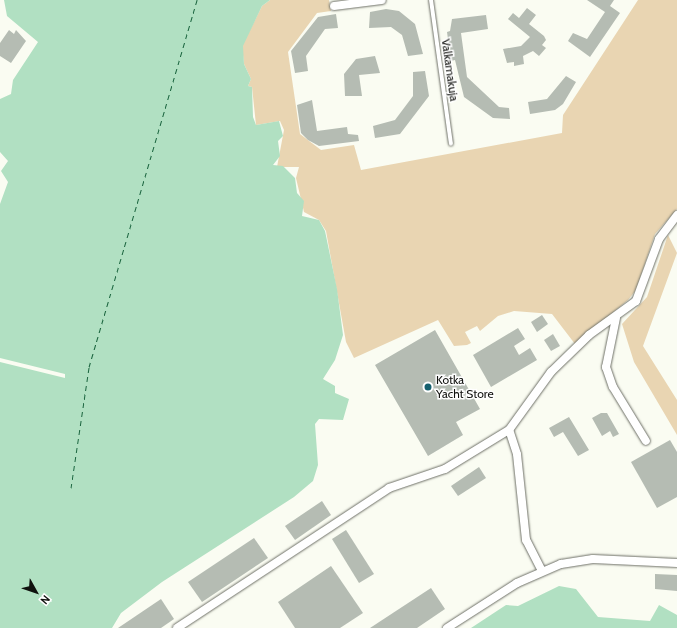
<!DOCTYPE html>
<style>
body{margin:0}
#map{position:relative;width:677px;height:628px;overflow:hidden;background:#fafcf2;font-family:Cabin,sans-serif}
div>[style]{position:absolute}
.green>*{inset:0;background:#e9d5b2}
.water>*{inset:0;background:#b1e0c2}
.pier>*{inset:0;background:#fafcf2}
.ferry>*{height:1px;margin-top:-0.5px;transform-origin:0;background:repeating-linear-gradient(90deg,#1a643e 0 5px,transparent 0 9px)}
.building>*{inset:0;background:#b5bcb3}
.roads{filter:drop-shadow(0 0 1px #6e7067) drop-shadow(0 0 1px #6e7067)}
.lane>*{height:4px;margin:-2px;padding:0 2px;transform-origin:2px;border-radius:2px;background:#fff}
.street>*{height:8px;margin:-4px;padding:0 4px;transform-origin:4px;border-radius:4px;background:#fff}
.dots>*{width:11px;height:11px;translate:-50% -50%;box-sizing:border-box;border:2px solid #fff;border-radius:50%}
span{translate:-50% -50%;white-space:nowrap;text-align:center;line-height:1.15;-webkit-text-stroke:3px #fff;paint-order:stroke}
.street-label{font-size:12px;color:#10110e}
.poi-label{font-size:12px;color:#10110e}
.left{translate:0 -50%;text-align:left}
.north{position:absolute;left:16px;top:572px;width:40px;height:40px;-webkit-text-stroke:3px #fff;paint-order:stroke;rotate:130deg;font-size:11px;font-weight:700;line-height:16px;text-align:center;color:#10110e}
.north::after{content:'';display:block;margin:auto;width:14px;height:18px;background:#10110e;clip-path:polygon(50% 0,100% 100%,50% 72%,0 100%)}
</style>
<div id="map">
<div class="green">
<div style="clip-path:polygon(270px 0,329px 0,331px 11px,317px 13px,288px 52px,300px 134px,321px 150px,354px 145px,361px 170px,562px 133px,563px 115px,638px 0,677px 0,677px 209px,655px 234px,636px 290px,628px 300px,575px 344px,552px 314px,514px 311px,498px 316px,480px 331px,477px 326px,465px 332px,471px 343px,467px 345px,454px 346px,438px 320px,354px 358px,346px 342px,326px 231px,319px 220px,304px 212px,296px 178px,299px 167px,277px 167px,284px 130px,280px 121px,256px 125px,252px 87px,248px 86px,251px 79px,244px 64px,242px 46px,262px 6px)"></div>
<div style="clip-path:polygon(668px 235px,677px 253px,643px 346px,677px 400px,677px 435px,634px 362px,622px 324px,647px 297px)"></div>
</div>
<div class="water">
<div style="clip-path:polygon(4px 0,270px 0,262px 6px,243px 46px,244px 64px,251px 79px,248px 86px,252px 87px,253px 117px,256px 125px,279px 121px,283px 136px,278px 141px,280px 156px,273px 165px,283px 166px,295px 178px,297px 193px,304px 201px,302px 216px,319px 220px,325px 231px,337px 289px,343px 335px,335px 360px,323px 379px,335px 386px,335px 393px,349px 399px,343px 420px,319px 419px,315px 424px,318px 465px,313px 481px,294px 497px,162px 582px,121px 613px,112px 628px,0 628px,0 204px,8px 182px,1px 171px,8px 161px,0 152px,0 99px,11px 94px,13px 80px,38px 42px,7px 16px)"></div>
<div style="clip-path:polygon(559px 586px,576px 589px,598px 617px,650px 621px,659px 605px,677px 615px,677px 628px,471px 628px,506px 605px,518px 606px)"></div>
</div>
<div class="pier">
<div style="clip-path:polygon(0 358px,65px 374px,65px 378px,0 362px)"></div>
</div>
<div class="ferry">
<div style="left:71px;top:488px;width:122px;rotate:-81.5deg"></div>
<div style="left:89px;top:367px;width:383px;rotate:-73.6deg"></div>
</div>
<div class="building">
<div style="clip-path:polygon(587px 0,614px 0,610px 6px,620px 13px,590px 57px,568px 41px,573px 33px,587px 39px,605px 12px)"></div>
<div style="clip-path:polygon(527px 8px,536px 15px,529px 24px,544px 36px,546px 40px,542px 45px,546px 48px,539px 56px,533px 51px,523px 56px,524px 64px,514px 66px,514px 62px,507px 63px,503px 49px,521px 46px,530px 37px,508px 19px,513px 13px,519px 18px)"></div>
<div style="clip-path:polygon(386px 9px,399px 11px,415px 24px,423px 54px,408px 56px,402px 35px,391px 27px,369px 28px,370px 12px)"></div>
<div style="clip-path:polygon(336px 14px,338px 28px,325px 29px,306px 56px,308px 71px,295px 73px,291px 51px,318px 17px)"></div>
<div style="clip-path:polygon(486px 15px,488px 29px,461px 33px,467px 77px,499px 107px,509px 108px,510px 119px,493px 118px,464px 97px,455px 60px,451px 61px,447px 32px,450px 31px,452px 19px)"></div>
<div style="clip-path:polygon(9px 30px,14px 34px,16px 30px,26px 41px,11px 63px,0 56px,0 43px)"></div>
<div style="clip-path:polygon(375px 56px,380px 73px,359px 75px,362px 96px,345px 96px,344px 74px,356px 59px)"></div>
<div style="clip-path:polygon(425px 71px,429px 96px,400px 134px,375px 138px,373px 126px,395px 120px,413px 96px,413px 72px)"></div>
<div style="clip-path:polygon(566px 76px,576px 82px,563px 104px,555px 110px,530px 114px,528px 102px,547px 99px)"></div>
<div style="clip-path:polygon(312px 100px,317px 131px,347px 127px,348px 134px,358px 135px,359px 141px,319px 146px,308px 140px,301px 133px,297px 105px)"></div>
<div style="clip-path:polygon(542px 315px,548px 324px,537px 332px,531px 322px)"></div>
<div style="clip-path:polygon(518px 328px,525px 339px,514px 346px,519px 355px,530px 348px,537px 360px,491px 387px,473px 355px)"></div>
<div style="clip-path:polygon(435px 330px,480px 409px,456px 422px,463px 435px,428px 456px,375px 365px)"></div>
<div style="clip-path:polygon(553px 334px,560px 346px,551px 351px,544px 340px)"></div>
<div style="clip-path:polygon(601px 413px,607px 413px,619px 434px,613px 437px,610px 431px,602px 436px,592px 418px)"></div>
<div style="clip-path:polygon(569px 417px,589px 450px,578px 456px,563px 432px,554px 437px,549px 428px)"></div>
<div style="clip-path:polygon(670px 440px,677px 452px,677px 497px,657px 508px,631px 462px)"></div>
<div style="clip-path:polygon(479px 467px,486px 478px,458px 496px,451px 486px)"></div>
<div style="clip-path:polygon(322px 501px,331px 515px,295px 540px,285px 526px)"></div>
<div style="clip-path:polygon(346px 530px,374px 574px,359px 583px,332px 539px)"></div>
<div style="clip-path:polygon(254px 538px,268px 558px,202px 602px,188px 582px)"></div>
<div style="clip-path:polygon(331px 566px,363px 613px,340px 628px,295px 628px,278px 602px)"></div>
<div style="clip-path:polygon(655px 574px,677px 575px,677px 591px,655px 589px)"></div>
<div style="clip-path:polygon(431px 588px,445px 609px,417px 628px,370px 628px)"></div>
<div style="clip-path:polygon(161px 599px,174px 619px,161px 628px,118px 628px)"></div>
</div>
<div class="roads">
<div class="lane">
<div style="left:431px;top:0;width:145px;rotate:82.1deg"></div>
</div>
<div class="street">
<div style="left:334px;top:6px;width:48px;rotate:-7.1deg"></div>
<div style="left:616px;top:318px;width:50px;rotate:101.5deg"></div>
<div style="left:606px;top:367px;width:21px;rotate:71deg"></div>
<div style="left:613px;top:387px;width:63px;rotate:58.6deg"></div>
<div style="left:542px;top:571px;width:35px;rotate:-117deg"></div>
<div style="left:526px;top:540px;width:86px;rotate:-96deg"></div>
<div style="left:517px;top:454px;width:25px;rotate:-108deg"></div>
<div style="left:509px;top:430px;width:72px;rotate:-54.1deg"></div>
<div style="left:551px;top:372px;width:53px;rotate:-44.2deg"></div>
<div style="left:589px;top:335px;width:58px;rotate:-35.9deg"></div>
<div style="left:636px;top:301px;width:66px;rotate:-69.6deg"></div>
<div style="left:659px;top:239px;width:30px;rotate:-53deg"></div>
<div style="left:177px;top:628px;width:254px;rotate:-33.4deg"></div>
<div style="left:389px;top:488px;width:59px;rotate:-18.7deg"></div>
<div style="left:445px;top:469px;width:75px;rotate:-31.4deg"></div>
<div style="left:447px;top:628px;width:83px;rotate:-32.7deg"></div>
<div style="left:517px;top:583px;width:48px;rotate:-23.4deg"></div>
<div style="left:561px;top:564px;width:32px;rotate:-9deg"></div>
<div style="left:593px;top:559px;width:84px;rotate:2.7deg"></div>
</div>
</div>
<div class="dots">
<div style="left:428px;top:387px;background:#16606e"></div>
</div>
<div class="street-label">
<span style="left:450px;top:70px;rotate:82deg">Valkamakuja</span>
</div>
<div class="poi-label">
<span class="left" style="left:436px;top:387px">Kotka<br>Yacht Store</span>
</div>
<div class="north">N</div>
</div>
